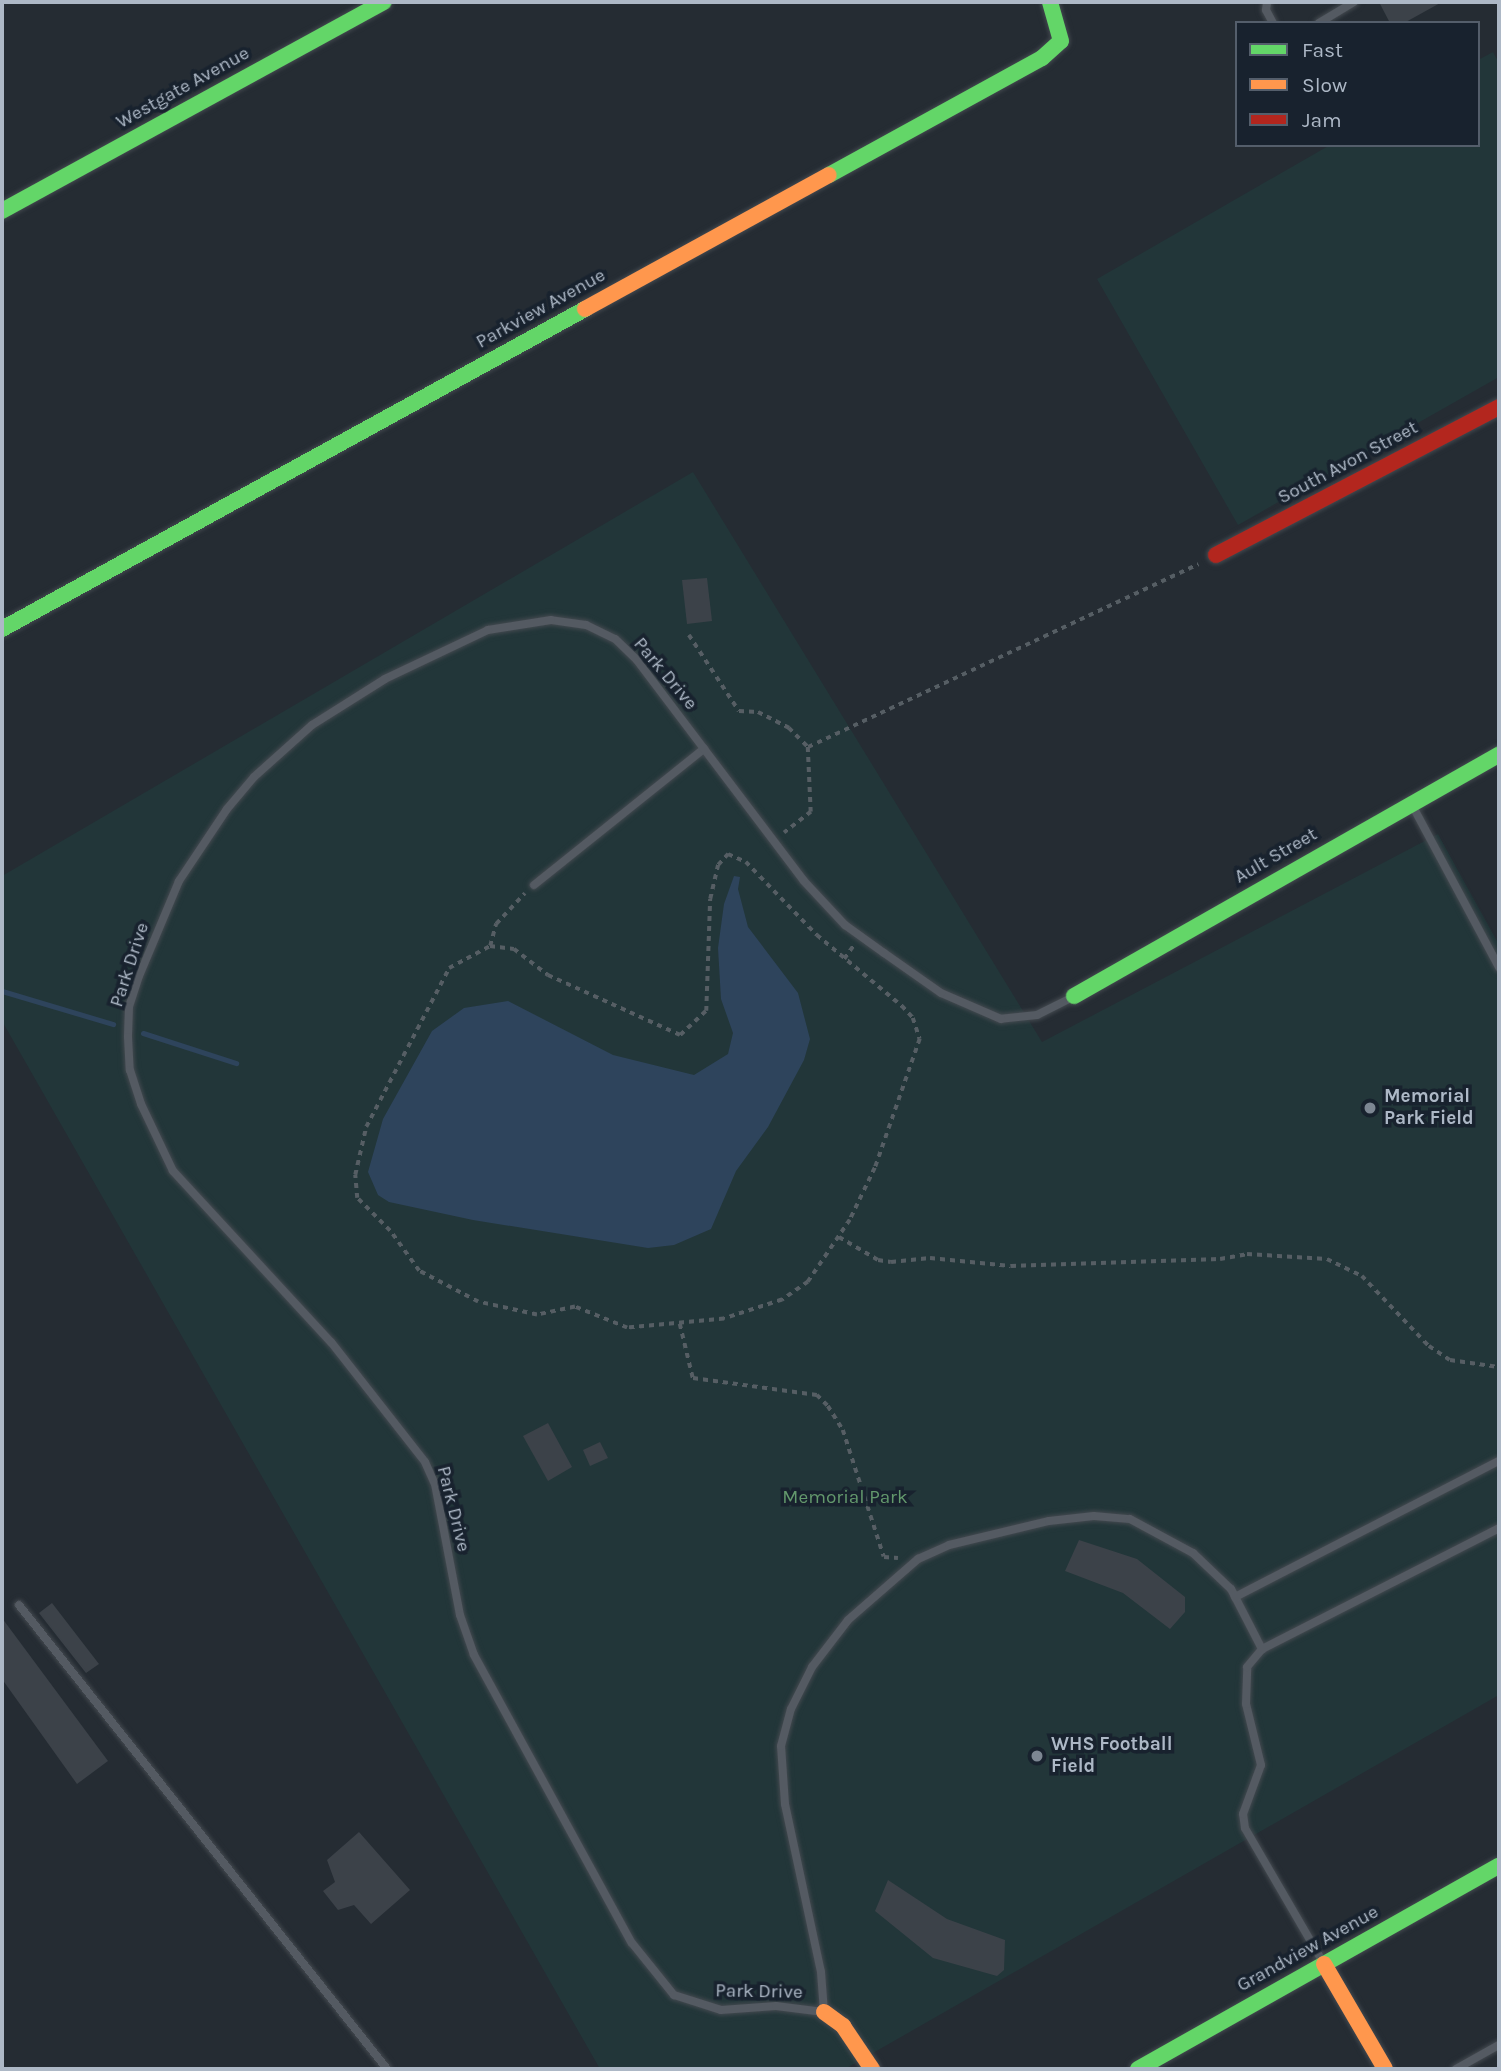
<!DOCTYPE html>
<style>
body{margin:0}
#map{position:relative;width:1501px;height:2071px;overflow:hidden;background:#252c33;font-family:Karla,sans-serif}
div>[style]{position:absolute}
.green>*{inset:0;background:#223639}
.water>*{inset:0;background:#2e445c}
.stream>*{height:5px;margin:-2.5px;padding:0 2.5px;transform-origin:2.5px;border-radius:2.5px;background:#2e445c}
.building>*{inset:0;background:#3c4249}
.path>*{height:3.5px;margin-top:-1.75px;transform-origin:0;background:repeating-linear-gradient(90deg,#565e64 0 5px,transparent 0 10px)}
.roads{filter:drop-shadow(0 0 2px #43494f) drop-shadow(0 0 2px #43494f)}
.lane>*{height:8px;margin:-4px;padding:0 4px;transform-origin:4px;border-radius:4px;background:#545a62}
.fast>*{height:16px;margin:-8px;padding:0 8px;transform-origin:8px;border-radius:8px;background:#63d668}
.slow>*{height:16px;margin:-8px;padding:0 8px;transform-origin:8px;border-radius:8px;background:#ff974d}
.jam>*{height:16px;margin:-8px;padding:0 8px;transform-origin:8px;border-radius:8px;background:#b3261e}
.dots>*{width:19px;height:19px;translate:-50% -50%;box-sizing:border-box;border:4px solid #18222e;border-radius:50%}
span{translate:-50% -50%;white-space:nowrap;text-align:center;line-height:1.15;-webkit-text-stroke:7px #18222e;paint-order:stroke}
.street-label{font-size:19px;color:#adb8c6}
.poi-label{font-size:19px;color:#adb8c6;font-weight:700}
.left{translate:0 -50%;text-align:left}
.park-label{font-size:19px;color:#63986c}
.frame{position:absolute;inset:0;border:4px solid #adb8c6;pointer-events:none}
.legend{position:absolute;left:1235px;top:21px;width:245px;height:126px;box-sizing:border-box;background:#18222e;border:2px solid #545e6b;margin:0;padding:9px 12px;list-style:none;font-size:21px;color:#adb8c6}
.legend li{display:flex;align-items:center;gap:14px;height:35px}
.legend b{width:35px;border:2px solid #545e6b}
</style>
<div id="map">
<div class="green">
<div style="clip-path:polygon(1493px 52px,1499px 63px,1499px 377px,1238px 525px,1097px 279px,1330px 145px,1478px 145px,1478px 60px)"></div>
<div style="clip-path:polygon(693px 472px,1042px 1042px,1438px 834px,1499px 945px,1499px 1695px,845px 2069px,600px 2069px,2px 1021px,2px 876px)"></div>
</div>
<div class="water">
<div style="clip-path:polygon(734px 876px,740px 877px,738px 889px,748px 927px,798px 993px,810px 1039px,804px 1060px,768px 1127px,736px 1171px,711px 1229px,674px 1245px,648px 1248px,473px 1220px,389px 1202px,378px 1195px,368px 1172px,383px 1119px,432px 1031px,464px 1008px,508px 1001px,613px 1055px,694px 1075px,728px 1054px,733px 1033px,721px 999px,718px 948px,724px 904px)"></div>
</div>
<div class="stream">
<div style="left:2px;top:991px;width:116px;rotate:16.6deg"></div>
<div style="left:143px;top:1033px;width:98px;rotate:17.9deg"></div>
</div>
<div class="building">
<div style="clip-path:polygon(1379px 2px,1442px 2px,1404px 23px,1390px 23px)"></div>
<div style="clip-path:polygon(707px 578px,712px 621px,687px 624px,682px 580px)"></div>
<div style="clip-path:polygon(548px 1423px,572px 1467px,548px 1481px,523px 1436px)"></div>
<div style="clip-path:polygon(600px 1442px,608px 1458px,590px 1466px,583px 1450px)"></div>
<div style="clip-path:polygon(1079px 1540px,1137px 1559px,1185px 1597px,1185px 1612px,1170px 1629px,1123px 1593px,1065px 1571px)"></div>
<div style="clip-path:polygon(52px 1603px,99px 1664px,86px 1673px,39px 1613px)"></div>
<div style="clip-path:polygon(2px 1618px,108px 1761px,77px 1784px,2px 1679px)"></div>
<div style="clip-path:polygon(359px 1832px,410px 1890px,371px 1924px,354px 1905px,338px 1910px,323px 1891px,335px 1882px,327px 1860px)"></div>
<div style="clip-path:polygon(888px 1880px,947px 1919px,1005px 1940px,1004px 1970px,997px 1976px,933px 1958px,875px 1911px)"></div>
</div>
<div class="path">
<div style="left:689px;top:635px;width:91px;rotate:56.7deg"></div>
<div style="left:739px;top:711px;width:19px;rotate:3deg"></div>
<div style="left:758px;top:712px;width:35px;rotate:27deg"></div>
<div style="left:789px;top:728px;width:27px;rotate:45deg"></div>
<div style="left:808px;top:747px;width:65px;rotate:87.4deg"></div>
<div style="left:811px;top:812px;width:34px;rotate:142deg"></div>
<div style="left:808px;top:747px;width:431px;rotate:-25.1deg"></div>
<div style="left:728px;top:854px;width:20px;rotate:24deg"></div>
<div style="left:746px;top:862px;width:102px;rotate:45.8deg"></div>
<div style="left:817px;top:935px;width:111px;rotate:39.9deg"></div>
<div style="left:902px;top:1006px;width:16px;rotate:47deg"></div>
<div style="left:913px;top:1018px;width:22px;rotate:72deg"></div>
<div style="left:920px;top:1039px;width:137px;rotate:109.2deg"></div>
<div style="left:875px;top:1168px;width:58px;rotate:115.7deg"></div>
<div style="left:850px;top:1220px;width:75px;rotate:124.1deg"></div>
<div style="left:808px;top:1282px;width:32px;rotate:145deg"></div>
<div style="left:782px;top:1300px;width:61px;rotate:161.9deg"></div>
<div style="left:724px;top:1319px;width:97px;rotate:174.7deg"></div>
<div style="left:627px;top:1328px;width:56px;rotate:-158deg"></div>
<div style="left:575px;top:1307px;width:39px;rotate:168deg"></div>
<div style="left:537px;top:1315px;width:60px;rotate:-167.6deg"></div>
<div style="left:478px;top:1302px;width:67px;rotate:-152.3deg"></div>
<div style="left:419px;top:1271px;width:49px;rotate:-125.9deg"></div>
<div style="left:390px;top:1231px;width:47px;rotate:-135deg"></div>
<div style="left:357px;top:1198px;width:23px;rotate:-95deg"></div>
<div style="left:355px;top:1175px;width:49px;rotate:-77.1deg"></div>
<div style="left:366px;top:1127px;width:179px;rotate:-62.4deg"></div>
<div style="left:449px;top:968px;width:47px;rotate:-28.2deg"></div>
<div style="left:490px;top:946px;width:24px;rotate:7deg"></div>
<div style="left:514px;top:949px;width:43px;rotate:37.4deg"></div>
<div style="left:548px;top:975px;width:145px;rotate:24.4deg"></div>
<div style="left:680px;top:1035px;width:35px;rotate:-43deg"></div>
<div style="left:706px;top:1011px;width:112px;rotate:-88deg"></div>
<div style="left:710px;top:899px;width:35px;rotate:-77deg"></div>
<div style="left:718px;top:865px;width:15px;rotate:-48deg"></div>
<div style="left:490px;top:946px;width:23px;rotate:-75deg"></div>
<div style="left:496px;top:924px;width:42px;rotate:-46.9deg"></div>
<div style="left:844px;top:959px;width:16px;rotate:-55deg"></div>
<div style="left:839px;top:1237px;width:45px;rotate:30.5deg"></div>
<div style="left:878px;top:1260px;width:13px;rotate:9deg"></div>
<div style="left:891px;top:1262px;width:39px;rotate:-6deg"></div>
<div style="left:930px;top:1258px;width:81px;rotate:5.6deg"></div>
<div style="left:1011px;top:1266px;width:209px;rotate:-1.9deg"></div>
<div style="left:1220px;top:1259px;width:27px;rotate:-10deg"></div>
<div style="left:1247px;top:1254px;width:80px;rotate:3.6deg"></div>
<div style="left:1327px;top:1259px;width:39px;rotate:26deg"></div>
<div style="left:1362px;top:1276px;width:97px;rotate:46.3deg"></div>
<div style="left:1429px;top:1346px;width:25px;rotate:34deg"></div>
<div style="left:1450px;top:1360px;width:49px;rotate:8.1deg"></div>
<div style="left:680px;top:1324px;width:56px;rotate:76.5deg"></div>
<div style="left:693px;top:1378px;width:125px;rotate:7.8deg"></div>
<div style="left:817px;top:1395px;width:16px;rotate:45deg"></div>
<div style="left:828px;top:1406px;width:28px;rotate:58deg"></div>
<div style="left:843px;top:1430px;width:133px;rotate:72.1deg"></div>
<div style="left:884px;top:1557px;width:14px;rotate:4deg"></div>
</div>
<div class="roads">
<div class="lane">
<div style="left:1267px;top:2px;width:8px;rotate:97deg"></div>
<div style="left:1266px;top:10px;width:15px;rotate:62deg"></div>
<div style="left:1319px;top:23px;width:41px;rotate:-31deg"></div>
<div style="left:1412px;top:805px;width:184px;rotate:61.8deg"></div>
<div style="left:534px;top:885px;width:218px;rotate:-38.7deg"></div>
<div style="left:1073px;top:997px;width:40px;rotate:153.4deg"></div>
<div style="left:1037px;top:1015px;width:36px;rotate:174deg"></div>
<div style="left:1001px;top:1019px;width:65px;rotate:-156.6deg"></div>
<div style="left:941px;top:993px;width:70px;rotate:-144.9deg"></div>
<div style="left:884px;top:953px;width:48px;rotate:-144.3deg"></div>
<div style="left:845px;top:925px;width:60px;rotate:-133deg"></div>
<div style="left:804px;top:881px;width:277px;rotate:-127.1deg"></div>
<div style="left:637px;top:660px;width:30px;rotate:-136deg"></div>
<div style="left:615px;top:639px;width:32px;rotate:-154deg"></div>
<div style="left:586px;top:625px;width:35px;rotate:-172deg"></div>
<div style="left:551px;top:620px;width:64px;rotate:171deg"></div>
<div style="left:488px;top:630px;width:114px;rotate:154.6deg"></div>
<div style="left:385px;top:679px;width:86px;rotate:147.8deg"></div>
<div style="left:312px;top:725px;width:78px;rotate:138.1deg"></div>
<div style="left:254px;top:777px;width:42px;rotate:130.2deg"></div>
<div style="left:227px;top:809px;width:87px;rotate:123.7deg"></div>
<div style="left:179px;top:881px;width:103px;rotate:112.8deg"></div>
<div style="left:139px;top:976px;width:33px;rotate:108deg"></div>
<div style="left:129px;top:1007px;width:30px;rotate:92deg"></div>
<div style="left:128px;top:1037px;width:33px;rotate:87deg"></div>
<div style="left:130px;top:1070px;width:36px;rotate:72deg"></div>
<div style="left:141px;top:1104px;width:74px;rotate:64.5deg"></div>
<div style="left:173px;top:1171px;width:233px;rotate:47.3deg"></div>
<div style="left:331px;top:1342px;width:152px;rotate:51.9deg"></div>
<div style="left:425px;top:1462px;width:24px;rotate:66deg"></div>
<div style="left:435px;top:1484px;width:133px;rotate:79.2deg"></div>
<div style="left:460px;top:1615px;width:42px;rotate:70.7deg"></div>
<div style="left:474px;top:1655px;width:328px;rotate:61.3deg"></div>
<div style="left:632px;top:1943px;width:67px;rotate:51.1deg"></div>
<div style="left:674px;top:1995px;width:49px;rotate:17.7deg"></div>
<div style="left:721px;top:2010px;width:55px;rotate:-4.2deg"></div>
<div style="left:776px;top:2006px;width:48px;rotate:7.1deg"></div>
<div style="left:824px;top:2012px;width:40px;rotate:-94.3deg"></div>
<div style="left:821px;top:1972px;width:172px;rotate:-102.1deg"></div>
<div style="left:785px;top:1804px;width:58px;rotate:-93.9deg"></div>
<div style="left:781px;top:1746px;width:38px;rotate:-75deg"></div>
<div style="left:791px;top:1709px;width:47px;rotate:-63.4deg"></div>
<div style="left:812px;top:1667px;width:59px;rotate:-52.5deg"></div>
<div style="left:848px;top:1620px;width:93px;rotate:-41.1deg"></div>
<div style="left:918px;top:1559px;width:34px;rotate:-24deg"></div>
<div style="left:949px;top:1545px;width:103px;rotate:-13.5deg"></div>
<div style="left:1049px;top:1521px;width:45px;rotate:-6.3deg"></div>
<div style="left:1094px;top:1516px;width:36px;rotate:5deg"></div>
<div style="left:1130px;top:1519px;width:72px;rotate:28.4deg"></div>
<div style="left:1193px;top:1553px;width:52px;rotate:43.5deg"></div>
<div style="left:1231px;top:1589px;width:68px;rotate:62.7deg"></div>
<div style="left:1235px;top:1597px;width:297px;rotate:-27.3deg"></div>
<div style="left:19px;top:1605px;width:592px;rotate:51.58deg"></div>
<div style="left:1324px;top:1964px;width:157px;rotate:-120.2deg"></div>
<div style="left:1245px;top:1828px;width:14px;rotate:-98deg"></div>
<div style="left:1243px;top:1814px;width:52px;rotate:-69.8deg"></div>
<div style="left:1261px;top:1765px;width:63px;rotate:-103.8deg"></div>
<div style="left:1246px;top:1704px;width:37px;rotate:-88deg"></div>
<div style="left:1247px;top:1667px;width:23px;rotate:-50deg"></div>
<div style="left:1262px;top:1649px;width:266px;rotate:-27deg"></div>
<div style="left:1456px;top:2069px;width:49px;rotate:-29.2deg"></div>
</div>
<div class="fast">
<div style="left:829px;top:175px;width:243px;rotate:-28.8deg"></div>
<div style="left:1042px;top:58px;width:25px;rotate:-42deg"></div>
<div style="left:1061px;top:41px;width:41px;rotate:-105.8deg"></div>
<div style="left:2px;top:211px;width:435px;rotate:-28.7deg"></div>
<div style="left:2px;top:629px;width:665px;rotate:-28.76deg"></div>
<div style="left:1074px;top:996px;width:489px;rotate:-29.6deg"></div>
<div style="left:1138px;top:2069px;width:414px;rotate:-29.4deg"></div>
</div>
<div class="slow">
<div style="left:585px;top:309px;width:278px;rotate:-28.8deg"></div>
<div style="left:1324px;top:1964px;width:121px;rotate:59.8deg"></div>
<div style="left:824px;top:2012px;width:24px;rotate:36deg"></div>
<div style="left:843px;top:2026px;width:52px;rotate:56deg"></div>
</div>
<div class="jam">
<div style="left:1216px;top:555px;width:319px;rotate:-27.6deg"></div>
</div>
</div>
<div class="dots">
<div style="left:1370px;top:1108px;background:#7d8793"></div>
<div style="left:1037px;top:1756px;background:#7d8793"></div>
</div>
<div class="street-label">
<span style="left:183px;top:88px;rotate:-29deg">Westgate Avenue</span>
<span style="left:541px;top:309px;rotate:-29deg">Parkview Avenue</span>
<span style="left:1348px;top:463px;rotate:-28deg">South Avon Street</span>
<span style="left:665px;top:674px;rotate:50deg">Park Drive</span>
<span style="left:1276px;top:856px;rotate:-30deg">Ault Street</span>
<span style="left:130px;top:965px;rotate:-72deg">Park Drive</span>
<span style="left:453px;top:1509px;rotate:76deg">Park Drive</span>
<span style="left:1308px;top:1949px;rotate:-29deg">Grandview Avenue</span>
<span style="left:759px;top:1992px;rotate:1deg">Park Drive</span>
</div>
<div class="poi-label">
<span class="left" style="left:1384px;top:1108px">Memorial<br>Park Field</span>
<span class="left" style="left:1051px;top:1756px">WHS Football<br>Field</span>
</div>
<div class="park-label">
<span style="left:845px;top:1498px">Memorial Park</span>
</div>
<div class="frame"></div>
<ul class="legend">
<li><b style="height:9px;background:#63d668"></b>Fast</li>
<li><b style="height:9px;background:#ff974d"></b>Slow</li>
<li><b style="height:9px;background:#b3261e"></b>Jam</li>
</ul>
</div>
